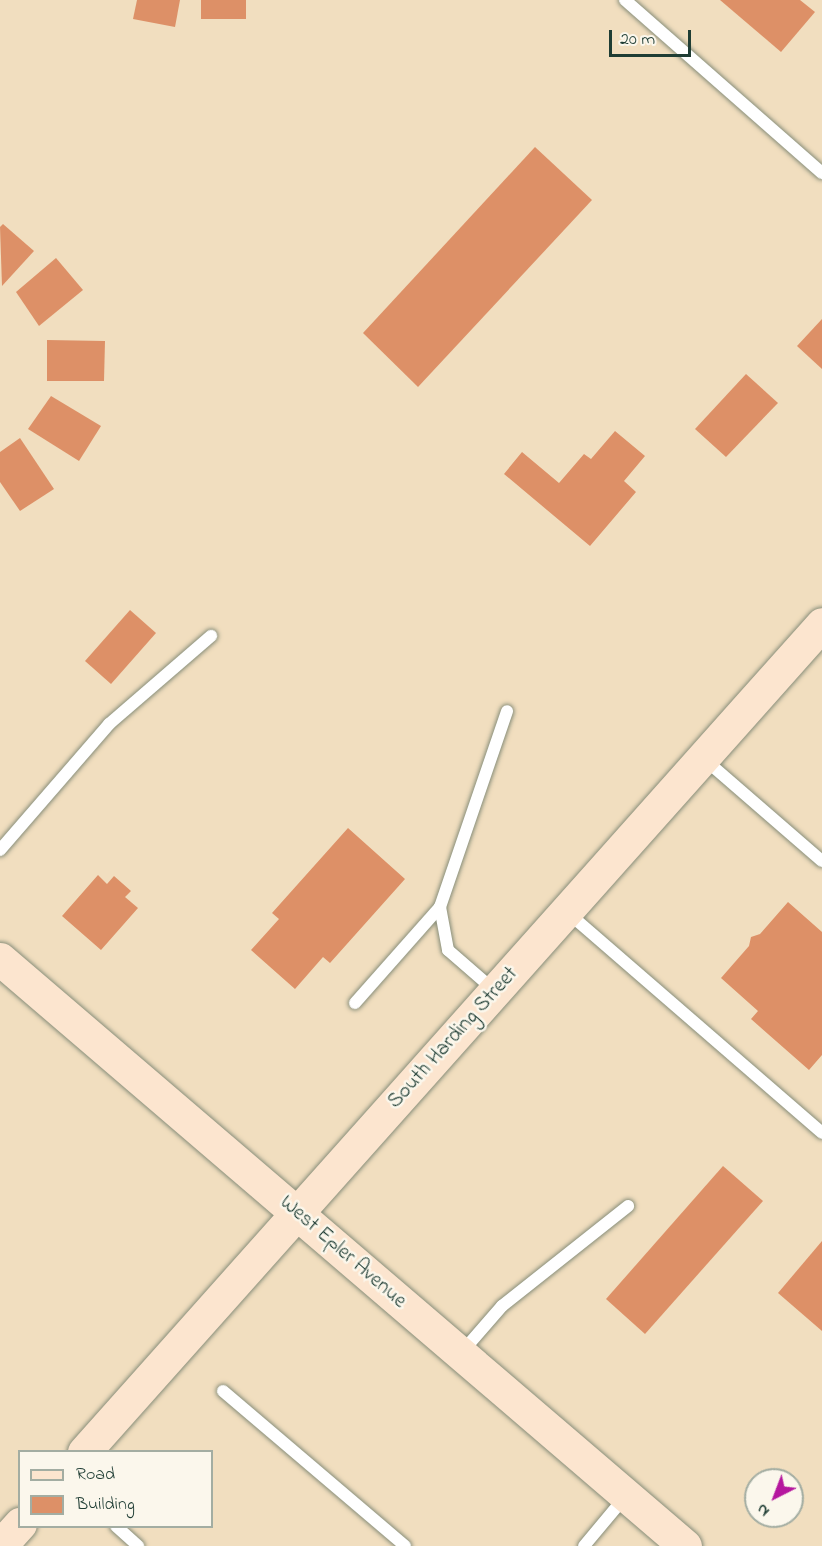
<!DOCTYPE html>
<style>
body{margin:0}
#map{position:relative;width:822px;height:1546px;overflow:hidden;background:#f1debf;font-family:"Indie Flower",sans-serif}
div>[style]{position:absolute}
.building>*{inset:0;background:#dd9067}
.roads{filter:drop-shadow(0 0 2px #888e7a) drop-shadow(0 0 2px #888e7a)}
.lane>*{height:12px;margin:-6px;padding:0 6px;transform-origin:6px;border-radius:6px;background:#fff}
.secondary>*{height:33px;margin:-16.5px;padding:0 16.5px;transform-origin:16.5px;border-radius:16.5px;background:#fce5cf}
span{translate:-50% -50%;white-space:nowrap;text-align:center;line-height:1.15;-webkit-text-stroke:5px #fbf7ec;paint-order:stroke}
.street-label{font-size:21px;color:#1f3d34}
.legend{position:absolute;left:18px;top:1450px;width:195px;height:78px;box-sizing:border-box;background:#fbf7ec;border:2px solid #a3ada2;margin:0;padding:8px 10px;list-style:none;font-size:18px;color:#1f3d34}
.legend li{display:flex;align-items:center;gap:12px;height:30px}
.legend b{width:30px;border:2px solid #a3ada2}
.north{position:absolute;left:744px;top:1468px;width:60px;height:60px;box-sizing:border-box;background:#fbf7ec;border:2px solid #a3ada2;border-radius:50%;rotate:222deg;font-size:16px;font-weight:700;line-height:24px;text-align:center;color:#1f3d34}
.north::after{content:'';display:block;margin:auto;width:21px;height:27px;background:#b5179e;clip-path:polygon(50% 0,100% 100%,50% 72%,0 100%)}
.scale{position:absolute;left:609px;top:30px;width:82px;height:27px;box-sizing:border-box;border:3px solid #1f3d34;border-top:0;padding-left:8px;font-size:18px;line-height:21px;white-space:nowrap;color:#1f3d34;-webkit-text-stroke:4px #fbf7ec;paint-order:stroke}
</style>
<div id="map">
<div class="building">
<div style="clip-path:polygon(137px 0,180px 0,175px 27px,133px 19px)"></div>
<div style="clip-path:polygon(201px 0,246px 0,246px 19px,201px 19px)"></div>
<div style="clip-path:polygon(720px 0,800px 0,815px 12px,781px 52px)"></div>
<div style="clip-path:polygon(535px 147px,592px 200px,418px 387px,363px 333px)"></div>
<div style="clip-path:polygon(3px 224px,34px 251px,2px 286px,0 227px)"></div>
<div style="clip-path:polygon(56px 258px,83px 290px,39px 326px,16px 292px)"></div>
<div style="clip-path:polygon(822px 319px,822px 369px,797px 346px)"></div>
<div style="clip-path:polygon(47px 340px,105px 341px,104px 381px,47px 381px)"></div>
<div style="clip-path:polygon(746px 374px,778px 403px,726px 457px,695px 429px)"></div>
<div style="clip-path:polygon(51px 396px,101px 426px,79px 461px,28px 429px)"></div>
<div style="clip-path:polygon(615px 431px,645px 456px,624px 481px,636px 492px,590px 546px,504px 474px,522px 452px,559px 483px,584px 454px,591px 459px)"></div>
<div style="clip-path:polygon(20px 438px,54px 489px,20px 511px,0 482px,0 452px)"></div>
<div style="clip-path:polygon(130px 610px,156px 633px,111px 684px,85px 661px)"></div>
<div style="clip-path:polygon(348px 828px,405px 879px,330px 963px,323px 957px,295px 989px,251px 950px,279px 919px,272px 913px)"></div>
<div style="clip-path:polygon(98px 875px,107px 884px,114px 876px,131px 891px,125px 897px,138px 908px,101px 950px,62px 916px)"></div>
<div style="clip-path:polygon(788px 902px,822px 932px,822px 1055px,809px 1070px,751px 1019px,758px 1011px,721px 978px,749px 946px,751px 937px,760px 934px)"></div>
<div style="clip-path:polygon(723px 1166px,763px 1201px,645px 1334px,606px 1299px)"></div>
<div style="clip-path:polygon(822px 1241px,822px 1331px,778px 1293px)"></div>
</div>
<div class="roads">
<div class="lane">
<div style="left:625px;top:0;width:262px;rotate:41.3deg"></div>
<div style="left:703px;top:758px;width:157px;rotate:40.9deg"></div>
<div style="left:0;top:850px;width:167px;rotate:-49.1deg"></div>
<div style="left:109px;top:724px;width:135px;rotate:-40.8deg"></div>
<div style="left:567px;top:912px;width:337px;rotate:40.9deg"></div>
<div style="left:494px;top:990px;width:61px;rotate:-139deg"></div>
<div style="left:448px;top:950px;width:44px;rotate:-100.5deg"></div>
<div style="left:440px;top:907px;width:207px;rotate:-71.1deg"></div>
<div style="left:355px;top:1003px;width:128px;rotate:-48.5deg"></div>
<div style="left:462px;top:1352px;width:61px;rotate:-49deg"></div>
<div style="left:502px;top:1306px;width:161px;rotate:-38.4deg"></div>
<div style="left:223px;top:1391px;width:239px;rotate:40.4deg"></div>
<div style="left:116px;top:1526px;width:30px;rotate:42deg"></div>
<div style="left:584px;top:1546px;width:64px;rotate:-50.1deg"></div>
</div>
<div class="secondary">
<div style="left:0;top:959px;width:902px;rotate:40.59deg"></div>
<div style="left:84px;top:1452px;width:1109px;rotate:-48.29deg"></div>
<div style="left:0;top:1546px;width:30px;rotate:-48deg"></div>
</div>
</div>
<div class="street-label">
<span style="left:453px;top:1038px;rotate:-48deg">South Harding Street</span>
<span style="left:343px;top:1252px;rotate:41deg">West Epler Avenue</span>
</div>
<ul class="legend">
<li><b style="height:8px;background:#fce5cf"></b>Road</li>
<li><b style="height:16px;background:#dd9067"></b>Building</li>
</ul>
<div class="north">N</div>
<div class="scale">20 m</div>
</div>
